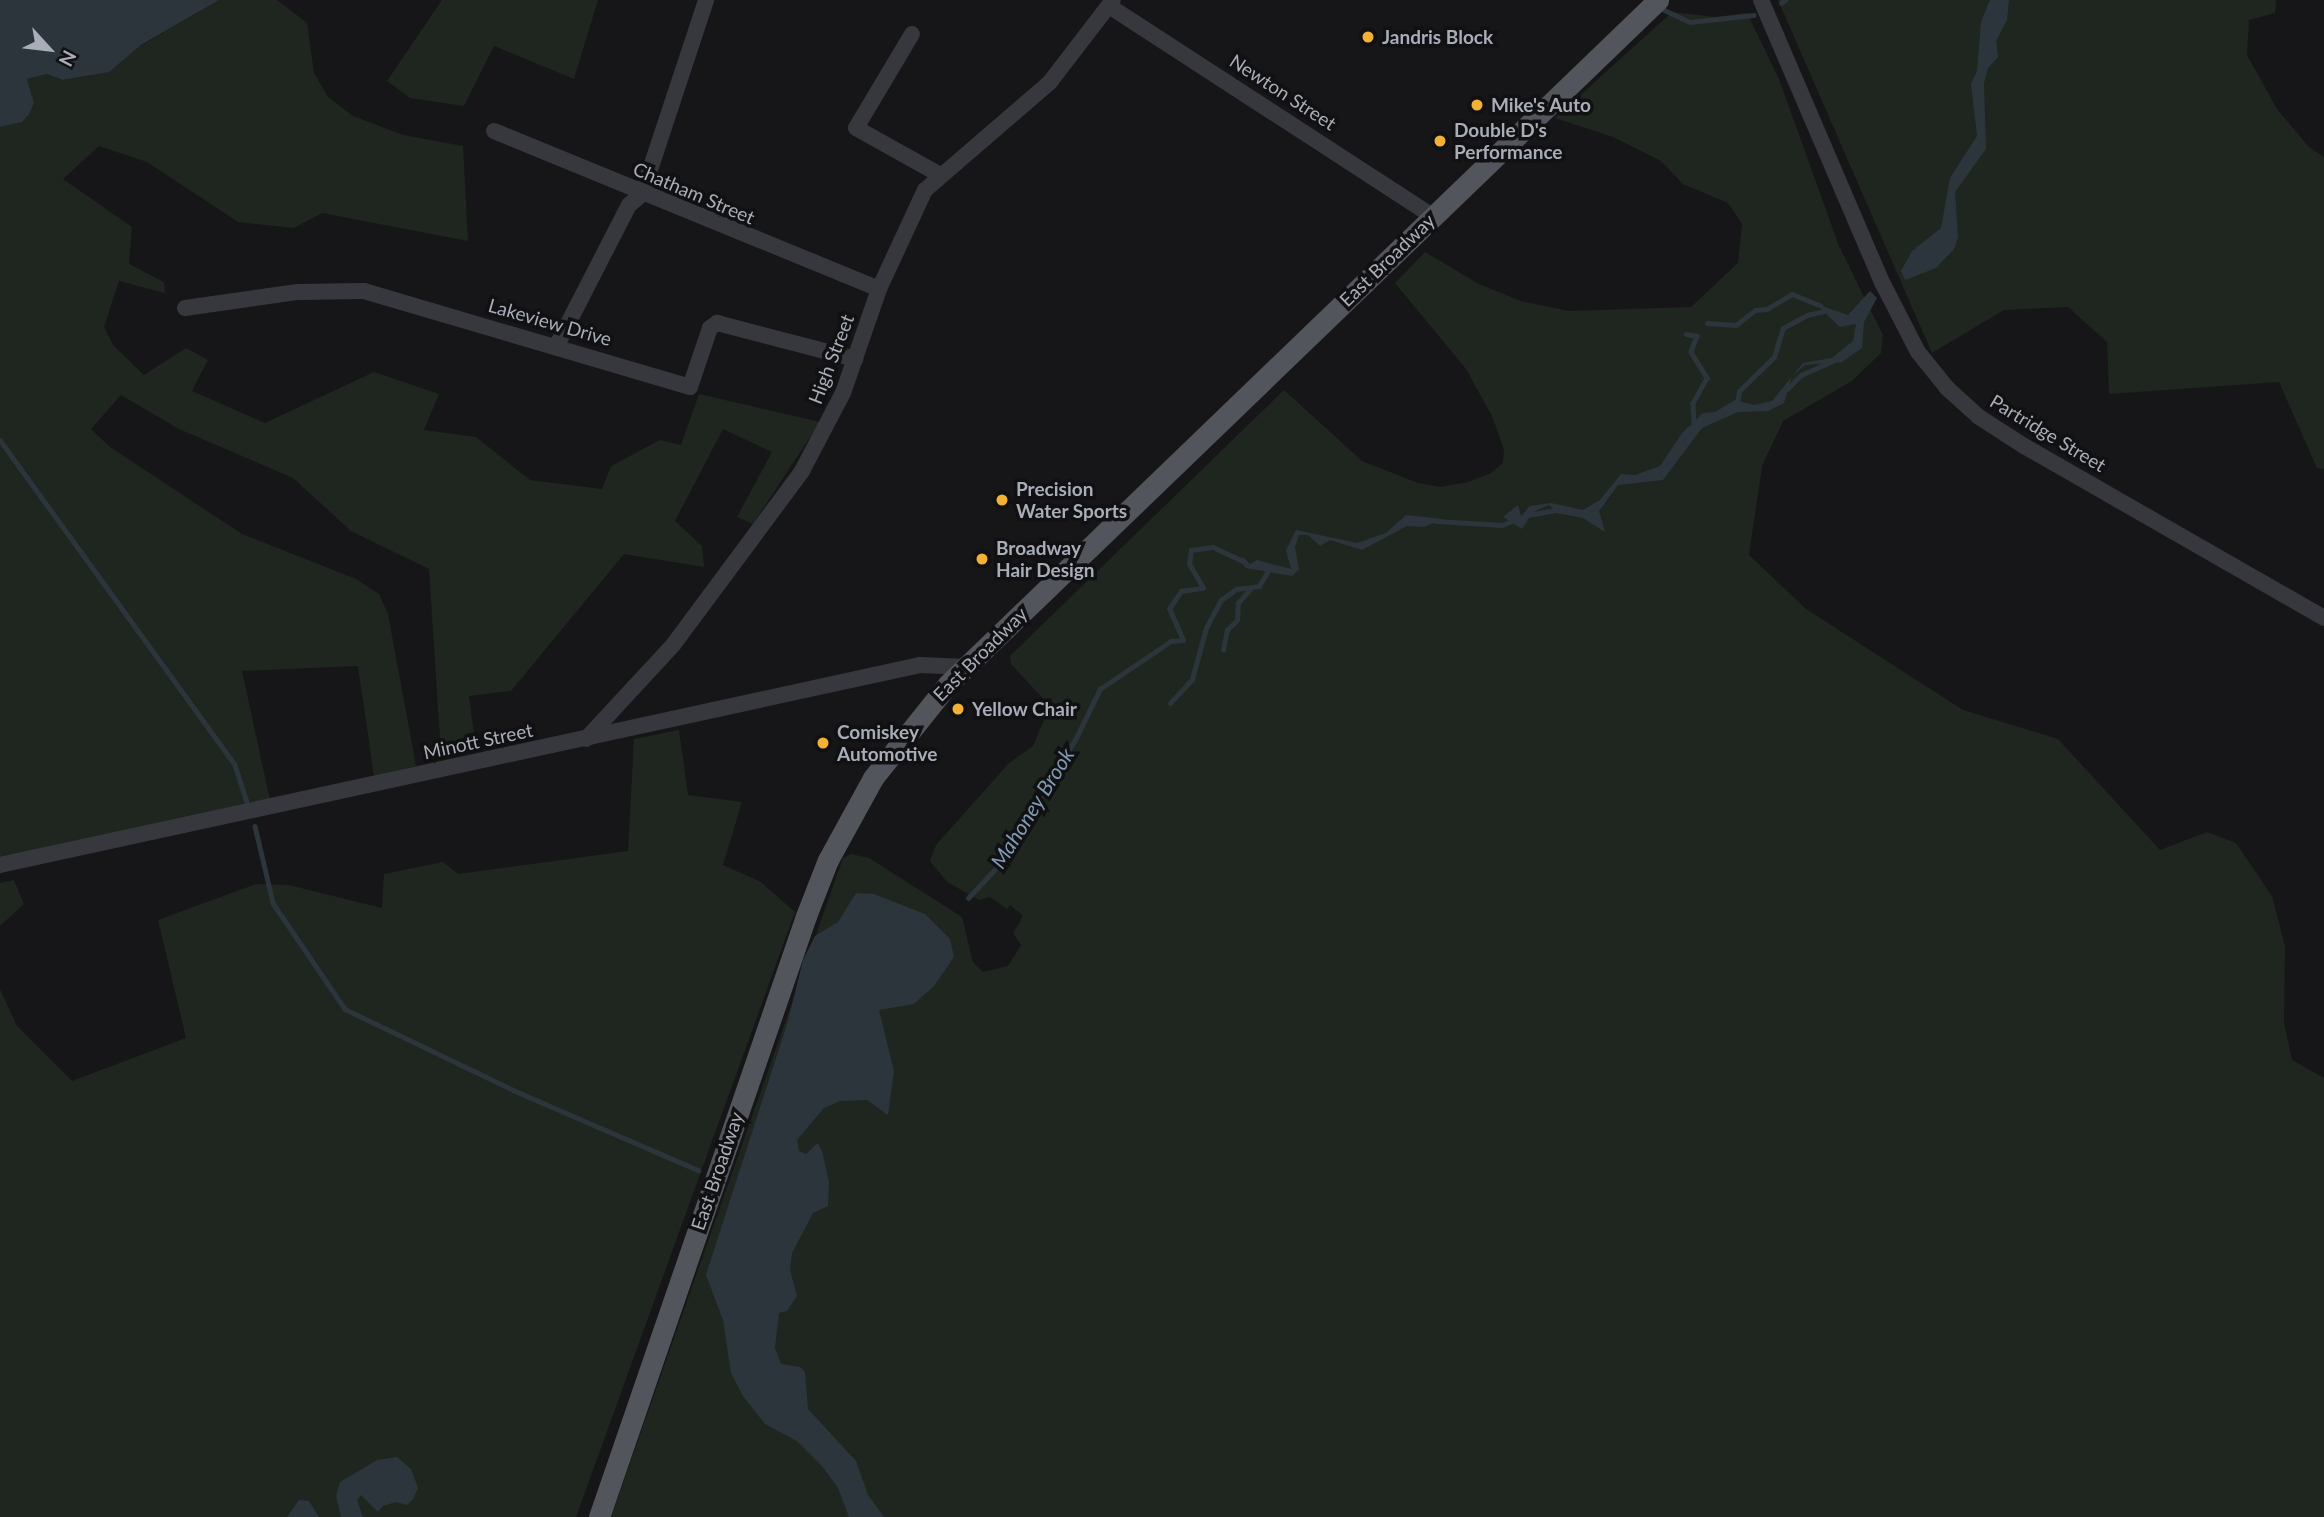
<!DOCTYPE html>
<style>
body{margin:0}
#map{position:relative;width:2324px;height:1517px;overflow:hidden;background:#161618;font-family:Lato,sans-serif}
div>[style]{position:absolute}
.green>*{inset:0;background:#1e261f}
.water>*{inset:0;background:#2c353c}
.stream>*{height:4.5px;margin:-2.25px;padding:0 2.25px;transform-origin:2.25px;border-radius:2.25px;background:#2c353c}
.minor>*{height:16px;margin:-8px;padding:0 8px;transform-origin:8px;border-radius:8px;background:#37383d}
.major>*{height:21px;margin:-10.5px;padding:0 10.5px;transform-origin:10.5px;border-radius:10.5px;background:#53555c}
.dots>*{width:19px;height:19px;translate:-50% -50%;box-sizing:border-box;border:4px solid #111113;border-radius:50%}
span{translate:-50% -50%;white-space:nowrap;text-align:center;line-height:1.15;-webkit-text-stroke:7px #111113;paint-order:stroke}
.poi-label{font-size:19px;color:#a8adb8;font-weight:700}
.left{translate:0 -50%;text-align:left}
.street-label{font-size:19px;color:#a8adb8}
.water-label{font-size:21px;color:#7f9bb3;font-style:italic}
.north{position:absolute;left:14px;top:14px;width:70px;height:70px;-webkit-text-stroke:5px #111113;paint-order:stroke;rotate:117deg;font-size:19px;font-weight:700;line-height:28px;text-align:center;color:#a8adb8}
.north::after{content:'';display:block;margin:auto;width:24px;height:32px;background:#a8adb8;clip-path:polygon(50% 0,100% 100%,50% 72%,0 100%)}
</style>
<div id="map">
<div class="green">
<div style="clip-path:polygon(219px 0,277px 0,307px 23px,314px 73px,328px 97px,353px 116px,403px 135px,463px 146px,468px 241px,322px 213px,294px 228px,238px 222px,147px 162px,99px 146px,63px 179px,132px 227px,129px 264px,164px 282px,165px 293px,119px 281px,104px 327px,113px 345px,144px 375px,186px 348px,208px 360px,192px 391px,265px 423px,374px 372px,439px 394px,424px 430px,476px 437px,530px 480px,602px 489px,611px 466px,660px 440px,681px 445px,699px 394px,820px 422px,753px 524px,737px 517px,772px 452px,723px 429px,675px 521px,702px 546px,704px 567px,624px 554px,511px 691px,469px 696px,476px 750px,441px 755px,429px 569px,351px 531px,293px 478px,179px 429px,121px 395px,91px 429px,110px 447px,242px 534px,356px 579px,379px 594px,388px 614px,416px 766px,374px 776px,358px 666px,242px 671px,270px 800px,0 859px,0 127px,21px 122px,32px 96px,27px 79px,47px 74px,63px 80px,89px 76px)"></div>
<div style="clip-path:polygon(442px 0,598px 0,574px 79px,494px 46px,464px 106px,410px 98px,387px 81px)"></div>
<div style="clip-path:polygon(1778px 0,2276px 0,2275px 13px,2249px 20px,2247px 55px,2277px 109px,2309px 147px,2324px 157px,2324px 469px,2317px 468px,2279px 382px,2109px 394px,2107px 342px,2068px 307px,2004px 310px,1932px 353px)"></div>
<div style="clip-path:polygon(1672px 12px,1715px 17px,1747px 13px,1779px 79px,1839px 246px,1883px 335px,1881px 353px,1852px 381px,1783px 421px,1762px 466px,1749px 555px,1806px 609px,1963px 710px,2058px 739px,2160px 850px,2207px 832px,2236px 843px,2272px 896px,2285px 946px,2284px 1023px,2292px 1060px,2324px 1078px,2324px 1517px,611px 1517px,843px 858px,851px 854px,869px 858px,962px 917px,973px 962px,983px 972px,1008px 966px,1021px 945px,1013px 933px,1023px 916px,1010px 905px,1007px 909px,990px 897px,979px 900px,947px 882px,930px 861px,936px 845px,1009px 763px,1033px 746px,1050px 706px,1011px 664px,1010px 656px,1284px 390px,1362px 461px,1418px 483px,1440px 487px,1468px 482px,1491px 473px,1503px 463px,1504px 449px,1492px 416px,1466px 369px,1395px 283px,1425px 252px,1479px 284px,1521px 301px,1569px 311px,1691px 307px,1738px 263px,1742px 224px,1728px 203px,1683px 184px,1661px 161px,1613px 137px,1555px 118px)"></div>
<div style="clip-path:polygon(679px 730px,688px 795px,742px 802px,723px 865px,761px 882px,795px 912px,576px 1517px,0 1517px,0 989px,17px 1026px,72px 1081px,186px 1038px,158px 920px,256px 884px,289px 885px,382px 908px,384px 874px,443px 862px,458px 874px,628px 851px,634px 739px)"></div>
<div style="clip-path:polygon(14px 880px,24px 904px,0 926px,0 883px)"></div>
</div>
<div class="water">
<div style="clip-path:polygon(0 0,219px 0,141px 45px,109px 72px,63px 80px,47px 74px,27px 79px,34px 103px,29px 114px,22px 122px,0 127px)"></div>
<div style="clip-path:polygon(1990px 0,2009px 0,2007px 20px,1996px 41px,1998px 57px,1988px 68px,1984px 83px,1986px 149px,1955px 192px,1958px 237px,1954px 249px,1936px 268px,1905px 280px,1901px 271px,1912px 251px,1941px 228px,1950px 178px,1977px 136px,1971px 84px,1977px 71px,1981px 22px)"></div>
<div style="clip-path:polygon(1870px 291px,1877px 298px,1864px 322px,1862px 348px,1842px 362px,1805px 365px,1792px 376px,1784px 403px,1768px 411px,1738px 412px,1702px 428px,1663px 480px,1618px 485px,1599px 511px,1605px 532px,1583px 518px,1557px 513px,1549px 505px,1533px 512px,1522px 529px,1503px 517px,1518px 505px,1521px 516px,1530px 506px,1551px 503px,1583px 510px,1600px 500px,1621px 474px,1635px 475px,1660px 466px,1682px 433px,1703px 413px,1715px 412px,1735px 400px,1754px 405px,1772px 401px,1803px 363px,1832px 358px,1853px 341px,1856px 324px,1840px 327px,1816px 304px,1848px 315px)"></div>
<div style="clip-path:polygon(1406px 515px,1443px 519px,1424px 527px,1407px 526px,1362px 550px,1330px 540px,1320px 546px,1308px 535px,1299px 535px,1295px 547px,1299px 569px,1292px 576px,1246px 568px,1240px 562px,1243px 557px,1250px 564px,1257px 560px,1291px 569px,1286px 550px,1296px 530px,1357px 543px,1386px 533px)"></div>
<div style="clip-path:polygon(856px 893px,874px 894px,925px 914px,950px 939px,954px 957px,934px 986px,914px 1004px,879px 1010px,894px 1071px,888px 1115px,867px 1100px,840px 1101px,824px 1108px,797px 1140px,799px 1151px,806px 1154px,818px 1143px,822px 1151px,829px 1182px,828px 1206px,813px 1213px,792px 1253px,790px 1270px,797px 1296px,787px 1311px,779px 1313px,775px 1348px,781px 1364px,800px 1367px,805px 1372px,808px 1409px,856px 1461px,868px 1495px,884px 1517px,849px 1517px,838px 1488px,822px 1466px,797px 1441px,765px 1424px,743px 1396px,731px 1373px,723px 1320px,706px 1275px,788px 1021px,803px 960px,815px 936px,838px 922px)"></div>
<div style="clip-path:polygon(397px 1457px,411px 1469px,418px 1488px,413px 1499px,407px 1505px,396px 1502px,383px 1506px,378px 1512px,361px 1495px,357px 1500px,363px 1517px,341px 1517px,336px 1496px,340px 1482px,377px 1460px)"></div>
<div style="clip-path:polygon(299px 1500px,309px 1501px,319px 1517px,287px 1517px)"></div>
</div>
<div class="stream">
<div style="left:1781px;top:3px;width:5px;rotate:-37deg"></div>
<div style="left:1658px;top:7px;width:35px;rotate:25deg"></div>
<div style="left:1690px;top:22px;width:64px;rotate:-6.2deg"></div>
<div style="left:1707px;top:323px;width:29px;rotate:4deg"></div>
<div style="left:1736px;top:325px;width:24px;rotate:-38deg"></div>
<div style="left:1755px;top:310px;width:12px;rotate:-5deg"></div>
<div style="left:1767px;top:309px;width:29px;rotate:-31deg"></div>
<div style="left:1792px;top:294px;width:31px;rotate:22deg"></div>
<div style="left:1686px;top:334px;width:11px;rotate:10deg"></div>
<div style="left:1697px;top:336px;width:17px;rotate:111deg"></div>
<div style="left:1691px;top:352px;width:31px;rotate:58deg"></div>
<div style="left:1707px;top:378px;width:29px;rotate:119deg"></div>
<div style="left:1693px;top:403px;width:20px;rotate:87deg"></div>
<div style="left:1787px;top:389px;width:20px;rotate:-45deg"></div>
<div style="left:1801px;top:375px;width:37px;rotate:-24deg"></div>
<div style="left:1737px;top:404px;width:13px;rotate:-81deg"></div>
<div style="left:1739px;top:391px;width:49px;rotate:-44.2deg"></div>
<div style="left:1774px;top:357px;width:30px;rotate:-73deg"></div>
<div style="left:1783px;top:328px;width:27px;rotate:-28deg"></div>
<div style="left:1807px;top:315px;width:18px;rotate:-13deg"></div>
<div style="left:0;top:440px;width:401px;rotate:54.1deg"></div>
<div style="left:235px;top:765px;width:38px;rotate:72deg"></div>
<div style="left:1528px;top:515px;width:29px;rotate:-10deg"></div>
<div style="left:1436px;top:521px;width:66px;rotate:3.5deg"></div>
<div style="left:1502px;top:525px;width:16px;rotate:-22deg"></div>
<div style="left:1223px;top:650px;width:20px;rotate:-79deg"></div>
<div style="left:1227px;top:630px;width:14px;rotate:-45deg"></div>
<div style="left:1237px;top:620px;width:17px;rotate:-87deg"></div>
<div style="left:1238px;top:603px;width:20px;rotate:-49deg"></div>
<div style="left:1170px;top:703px;width:33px;rotate:-47deg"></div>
<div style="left:1192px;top:679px;width:53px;rotate:-74.6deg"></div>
<div style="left:1206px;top:628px;width:32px;rotate:-62deg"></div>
<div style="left:1221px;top:600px;width:19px;rotate:-36deg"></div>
<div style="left:1236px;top:589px;width:23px;rotate:-7deg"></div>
<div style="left:1259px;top:586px;width:17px;rotate:-59deg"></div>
<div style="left:255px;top:826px;width:79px;rotate:76.8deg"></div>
<div style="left:273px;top:903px;width:128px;rotate:55.8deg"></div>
<div style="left:345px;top:1009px;width:187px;rotate:25.7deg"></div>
<div style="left:513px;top:1090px;width:202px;rotate:23.4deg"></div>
<div style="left:968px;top:898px;width:44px;rotate:-46.8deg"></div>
<div style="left:998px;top:866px;width:148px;rotate:-58.6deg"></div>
<div style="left:1075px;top:740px;width:57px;rotate:-63.9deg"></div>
<div style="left:1100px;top:689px;width:86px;rotate:-34.1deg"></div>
<div style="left:1171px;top:641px;width:12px;rotate:-5deg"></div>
<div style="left:1183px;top:640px;width:34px;rotate:-114deg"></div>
<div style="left:1169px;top:609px;width:22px;rotate:-56deg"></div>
<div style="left:1181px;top:591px;width:22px;rotate:-8deg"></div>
<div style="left:1203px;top:588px;width:28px;rotate:-120deg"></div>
<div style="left:1189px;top:564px;width:14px;rotate:-82deg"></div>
<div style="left:1191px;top:550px;width:22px;rotate:-8deg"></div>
<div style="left:1213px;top:547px;width:35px;rotate:25deg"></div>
</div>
<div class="minor">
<div style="left:1761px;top:0;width:309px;rotate:66.8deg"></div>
<div style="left:1883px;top:284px;width:76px;rotate:62.8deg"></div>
<div style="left:1918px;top:352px;width:46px;rotate:51.1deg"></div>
<div style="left:1947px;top:388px;width:43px;rotate:42.2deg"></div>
<div style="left:1979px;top:417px;width:54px;rotate:32.8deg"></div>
<div style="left:2024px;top:446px;width:346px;rotate:29.8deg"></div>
<div style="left:1109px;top:6px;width:385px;rotate:33deg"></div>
<div style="left:912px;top:34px;width:109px;rotate:120.8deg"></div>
<div style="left:856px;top:128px;width:96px;rotate:29.2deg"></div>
<div style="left:494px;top:131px;width:416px;rotate:22.3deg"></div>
<div style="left:185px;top:308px;width:114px;rotate:-8.1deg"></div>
<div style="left:298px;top:292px;width:66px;rotate:-0.9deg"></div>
<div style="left:364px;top:291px;width:340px;rotate:16.4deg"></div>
<div style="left:690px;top:387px;width:62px;rotate:-71.3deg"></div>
<div style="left:710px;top:328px;width:9px;rotate:-36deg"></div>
<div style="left:717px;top:323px;width:143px;rotate:14.6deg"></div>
<div style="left:557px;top:345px;width:157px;rotate:-62.8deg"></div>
<div style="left:629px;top:205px;width:17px;rotate:-40deg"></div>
<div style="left:642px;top:194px;width:204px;rotate:-71.7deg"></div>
<div style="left:586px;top:739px;width:128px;rotate:-47.2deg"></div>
<div style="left:673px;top:645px;width:217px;rotate:-53.4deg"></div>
<div style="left:802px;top:471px;width:88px;rotate:-62.3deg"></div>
<div style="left:843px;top:393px;width:110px;rotate:-70.9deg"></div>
<div style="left:879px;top:289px;width:109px;rotate:-65.1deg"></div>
<div style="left:925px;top:190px;width:165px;rotate:-40.8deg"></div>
<div style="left:1050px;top:82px;width:103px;rotate:-52.5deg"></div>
<div style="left:0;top:865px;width:941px;rotate:-12.26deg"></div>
<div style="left:920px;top:665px;width:46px;rotate:2.5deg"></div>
</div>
<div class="major">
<div style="left:599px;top:1517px;width:636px;rotate:-70.99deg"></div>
<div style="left:806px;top:916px;width:60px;rotate:-68.6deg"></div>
<div style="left:828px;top:860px;width:94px;rotate:-61.2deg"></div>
<div style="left:873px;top:778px;width:120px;rotate:-51.4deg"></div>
<div style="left:948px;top:684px;width:986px;rotate:-43.93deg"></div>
</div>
<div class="dots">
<div style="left:1368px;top:37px;background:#f2b134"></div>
<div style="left:1477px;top:105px;background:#f2b134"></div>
<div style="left:1440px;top:141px;background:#f2b134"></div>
<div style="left:1002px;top:500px;background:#f2b134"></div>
<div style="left:982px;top:559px;background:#f2b134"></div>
<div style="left:958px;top:709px;background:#f2b134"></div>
<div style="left:823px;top:743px;background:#f2b134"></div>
</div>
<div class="poi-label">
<span class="left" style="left:1382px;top:37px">Jandris Block</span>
<span class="left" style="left:1491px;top:105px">Mike's Auto</span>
<span class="left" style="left:1454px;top:141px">Double D's<br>Performance</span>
<span class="left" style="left:1016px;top:500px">Precision<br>Water Sports</span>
<span class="left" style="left:996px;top:559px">Broadway<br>Hair Design</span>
<span class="left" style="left:972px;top:709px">Yellow Chair</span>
<span class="left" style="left:837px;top:743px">Comiskey<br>Automotive</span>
</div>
<div class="street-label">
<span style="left:1283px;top:92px;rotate:33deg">Newton Street</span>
<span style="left:694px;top:193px;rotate:23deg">Chatham Street</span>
<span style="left:1387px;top:260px;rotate:-44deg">East Broadway</span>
<span style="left:550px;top:322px;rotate:16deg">Lakeview Drive</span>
<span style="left:831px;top:359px;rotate:-69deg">High Street</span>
<span style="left:2048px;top:433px;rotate:31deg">Partridge Street</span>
<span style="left:980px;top:654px;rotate:-45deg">East Broadway</span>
<span style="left:478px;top:741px;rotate:-12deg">Minott Street</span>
<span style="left:717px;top:1171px;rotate:-71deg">East Broadway</span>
</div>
<div class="water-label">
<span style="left:1032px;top:808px;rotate:-58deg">Mahoney Brook</span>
</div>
<div class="north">N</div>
</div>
